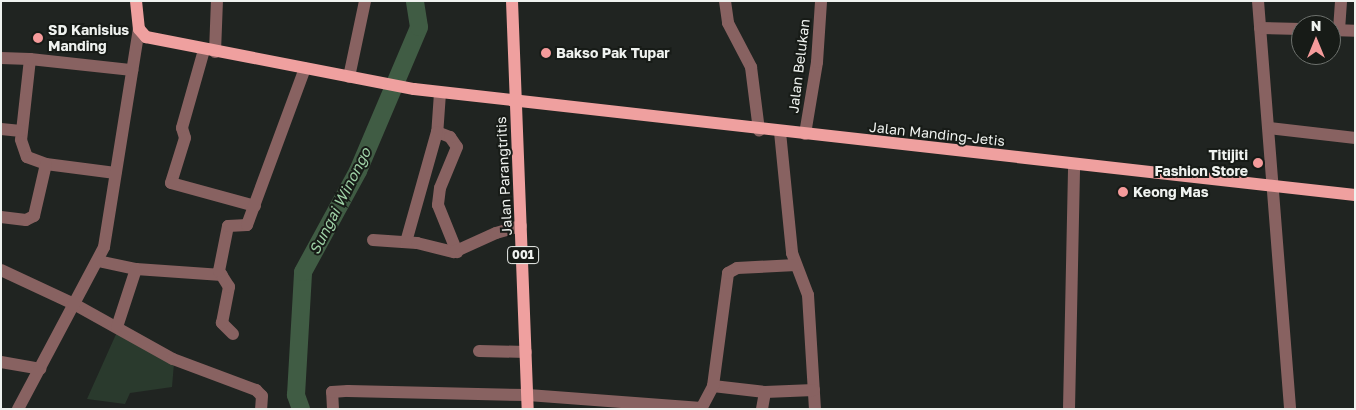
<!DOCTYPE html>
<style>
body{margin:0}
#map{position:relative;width:1356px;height:410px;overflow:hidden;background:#202421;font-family:"Golos Text",sans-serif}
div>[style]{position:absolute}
.green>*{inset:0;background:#2a3a2d}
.river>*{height:18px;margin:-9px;padding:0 9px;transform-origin:9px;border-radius:9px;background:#405c44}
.minor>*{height:12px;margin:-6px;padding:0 6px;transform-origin:6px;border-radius:6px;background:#886261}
.major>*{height:12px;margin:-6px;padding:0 6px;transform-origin:6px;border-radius:6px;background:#efa09f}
.dots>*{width:14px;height:14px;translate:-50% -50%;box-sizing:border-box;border:2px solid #171b17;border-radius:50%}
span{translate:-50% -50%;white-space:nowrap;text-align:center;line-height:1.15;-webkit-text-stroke:4px #171b17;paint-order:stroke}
.shield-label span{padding:1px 4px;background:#171b17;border:1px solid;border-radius:4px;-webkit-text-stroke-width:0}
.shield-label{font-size:12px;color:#eff2ef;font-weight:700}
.poi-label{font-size:14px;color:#eff2ef;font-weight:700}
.left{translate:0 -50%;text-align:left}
.right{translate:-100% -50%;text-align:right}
.street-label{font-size:14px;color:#eff2ef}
.water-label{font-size:15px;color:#9ed1a6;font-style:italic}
.frame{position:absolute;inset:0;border:2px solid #eff2ef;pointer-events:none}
.north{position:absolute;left:1291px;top:15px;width:50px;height:50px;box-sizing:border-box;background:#171b17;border:1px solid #6d716d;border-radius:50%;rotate:0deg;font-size:14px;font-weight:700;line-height:20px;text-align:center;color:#eff2ef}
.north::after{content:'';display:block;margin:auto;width:18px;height:22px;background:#f59b9b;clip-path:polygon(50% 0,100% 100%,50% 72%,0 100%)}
</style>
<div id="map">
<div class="green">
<div style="clip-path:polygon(117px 332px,174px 363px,172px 387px,130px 393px,125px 404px,87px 399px)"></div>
</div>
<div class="river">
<div style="left:301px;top:409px;width:15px;rotate:-110deg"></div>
<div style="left:296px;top:395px;width:123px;rotate:-86.7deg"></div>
<div style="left:303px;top:272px;width:115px;rotate:-61.4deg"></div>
<div style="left:358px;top:171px;width:156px;rotate:-67deg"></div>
<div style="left:419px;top:27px;width:26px;rotate:-99deg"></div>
</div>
<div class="minor">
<div style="left:725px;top:1px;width:22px;rotate:82deg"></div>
<div style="left:728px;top:23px;width:50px;rotate:62.4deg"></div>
<div style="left:751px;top:67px;width:64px;rotate:82.8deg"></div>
<div style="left:1258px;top:1px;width:409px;rotate:85.5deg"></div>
<div style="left:1260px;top:28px;width:41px;rotate:1.4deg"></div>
<div style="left:1331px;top:30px;width:24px;rotate:2deg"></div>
<div style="left:1339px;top:30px;width:29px;rotate:-86deg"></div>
<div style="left:204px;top:50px;width:81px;rotate:105.8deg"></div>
<div style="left:182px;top:128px;width:10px;rotate:73deg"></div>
<div style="left:185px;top:138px;width:47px;rotate:107.3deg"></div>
<div style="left:171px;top:183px;width:87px;rotate:15.3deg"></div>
<div style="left:215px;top:52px;width:51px;rotate:-87.8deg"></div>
<div style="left:1px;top:58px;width:29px;rotate:2deg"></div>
<div style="left:30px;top:59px;width:81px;rotate:96.3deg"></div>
<div style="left:21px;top:140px;width:18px;rotate:71deg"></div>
<div style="left:27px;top:157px;width:20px;rotate:20deg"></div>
<div style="left:46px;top:164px;width:70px;rotate:7.4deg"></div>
<div style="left:30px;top:59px;width:103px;rotate:6.2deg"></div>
<div style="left:349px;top:77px;width:78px;rotate:-78.1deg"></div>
<div style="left:440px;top:93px;width:39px;rotate:94deg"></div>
<div style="left:437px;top:132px;width:14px;rotate:21deg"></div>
<div style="left:450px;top:137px;width:12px;rotate:55deg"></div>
<div style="left:457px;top:147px;width:44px;rotate:112.5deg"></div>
<div style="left:440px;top:188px;width:17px;rotate:97deg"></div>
<div style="left:438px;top:205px;width:51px;rotate:68deg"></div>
<div style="left:1269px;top:128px;width:87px;rotate:6.6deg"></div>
<div style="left:1px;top:129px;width:20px;rotate:6deg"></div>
<div style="left:780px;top:132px;width:122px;rotate:84.3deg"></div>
<div style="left:792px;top:253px;width:45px;rotate:69.1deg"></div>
<div style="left:808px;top:295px;width:114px;rotate:86.5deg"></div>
<div style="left:805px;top:134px;width:73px;rotate:-80.5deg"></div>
<div style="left:817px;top:62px;width:61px;rotate:-86.2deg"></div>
<div style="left:1px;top:217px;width:25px;rotate:7deg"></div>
<div style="left:26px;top:220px;width:9px;rotate:-27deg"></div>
<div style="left:34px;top:216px;width:53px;rotate:-77deg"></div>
<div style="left:373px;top:240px;width:44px;rotate:3.9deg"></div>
<div style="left:417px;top:243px;width:38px;rotate:14deg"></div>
<div style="left:454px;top:252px;width:46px;rotate:-24.3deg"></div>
<div style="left:496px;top:233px;width:26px;rotate:-16deg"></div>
<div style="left:406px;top:242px;width:114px;rotate:-74.3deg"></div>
<div style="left:98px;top:261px;width:39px;rotate:12deg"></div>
<div style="left:136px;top:269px;width:86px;rotate:4deg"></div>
<div style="left:1px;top:270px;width:81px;rotate:25deg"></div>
<div style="left:74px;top:304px;width:113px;rotate:29.1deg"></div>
<div style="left:173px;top:359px;width:89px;rotate:20.5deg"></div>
<div style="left:256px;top:390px;width:8px;rotate:45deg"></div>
<div style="left:262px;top:396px;width:13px;rotate:94deg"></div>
<div style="left:117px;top:327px;width:61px;rotate:-71.9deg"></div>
<div style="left:233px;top:334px;width:16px;rotate:-135deg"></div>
<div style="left:222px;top:323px;width:37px;rotate:-79deg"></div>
<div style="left:229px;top:287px;width:19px;rotate:-122deg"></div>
<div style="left:219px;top:271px;width:46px;rotate:-78.7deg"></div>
<div style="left:228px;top:226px;width:19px;rotate:-3deg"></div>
<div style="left:247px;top:225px;width:167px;rotate:-69.7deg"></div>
<div style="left:479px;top:351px;width:47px;rotate:1.2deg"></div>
<div style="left:1px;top:362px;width:40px;rotate:10deg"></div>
<div style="left:713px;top:386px;width:52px;rotate:6.6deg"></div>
<div style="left:765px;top:392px;width:49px;rotate:-2.3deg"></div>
<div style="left:18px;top:409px;width:183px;rotate:-62deg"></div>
<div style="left:104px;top:247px;width:221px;rotate:-80.9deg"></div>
<div style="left:333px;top:409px;width:17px;rotate:-93deg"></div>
<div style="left:332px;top:392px;width:16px;rotate:-4deg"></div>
<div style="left:348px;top:391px;width:180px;rotate:1.3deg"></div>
<div style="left:528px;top:395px;width:174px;rotate:4.3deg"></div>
<div style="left:701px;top:409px;width:26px;rotate:-62deg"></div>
<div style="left:713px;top:386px;width:114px;rotate:-82.4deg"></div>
<div style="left:728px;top:273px;width:10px;rotate:-29deg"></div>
<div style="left:737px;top:268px;width:59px;rotate:-2.9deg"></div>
<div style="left:762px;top:409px;width:17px;rotate:-80deg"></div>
<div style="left:1069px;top:409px;width:245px;rotate:-88.8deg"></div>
</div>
<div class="major">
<div style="left:136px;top:1px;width:28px;rotate:84deg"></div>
<div style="left:139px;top:29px;width:11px;rotate:49deg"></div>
<div style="left:146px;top:37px;width:273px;rotate:11deg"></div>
<div style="left:414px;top:89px;width:947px;rotate:6.43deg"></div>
<div style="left:512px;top:1px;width:408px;rotate:87.8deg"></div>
</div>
<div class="dots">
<div style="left:38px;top:38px;background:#f59b9b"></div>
<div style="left:546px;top:53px;background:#f59b9b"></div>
<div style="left:1258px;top:163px;background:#f59b9b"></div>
<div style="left:1123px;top:192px;background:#f59b9b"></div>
</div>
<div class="shield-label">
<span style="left:523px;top:255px">001</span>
</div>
<div class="poi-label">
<span class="left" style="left:48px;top:38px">SD Kanisius<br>Manding</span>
<span class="left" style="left:556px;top:53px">Bakso Pak Tupar</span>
<span class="right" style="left:1248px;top:163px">Titijiti<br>Fashion Store</span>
<span class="left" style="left:1133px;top:192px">Keong Mas</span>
</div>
<div class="street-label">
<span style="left:799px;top:66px;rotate:-83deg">Jalan Belukan</span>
<span style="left:937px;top:134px;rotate:6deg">Jalan Manding-Jetis</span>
<span style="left:504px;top:176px;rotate:-93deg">Jalan Parangtritis</span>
</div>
<div class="water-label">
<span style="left:340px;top:201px;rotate:-63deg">Sungai Winongo</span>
</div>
<div class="frame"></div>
<div class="north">N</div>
</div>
